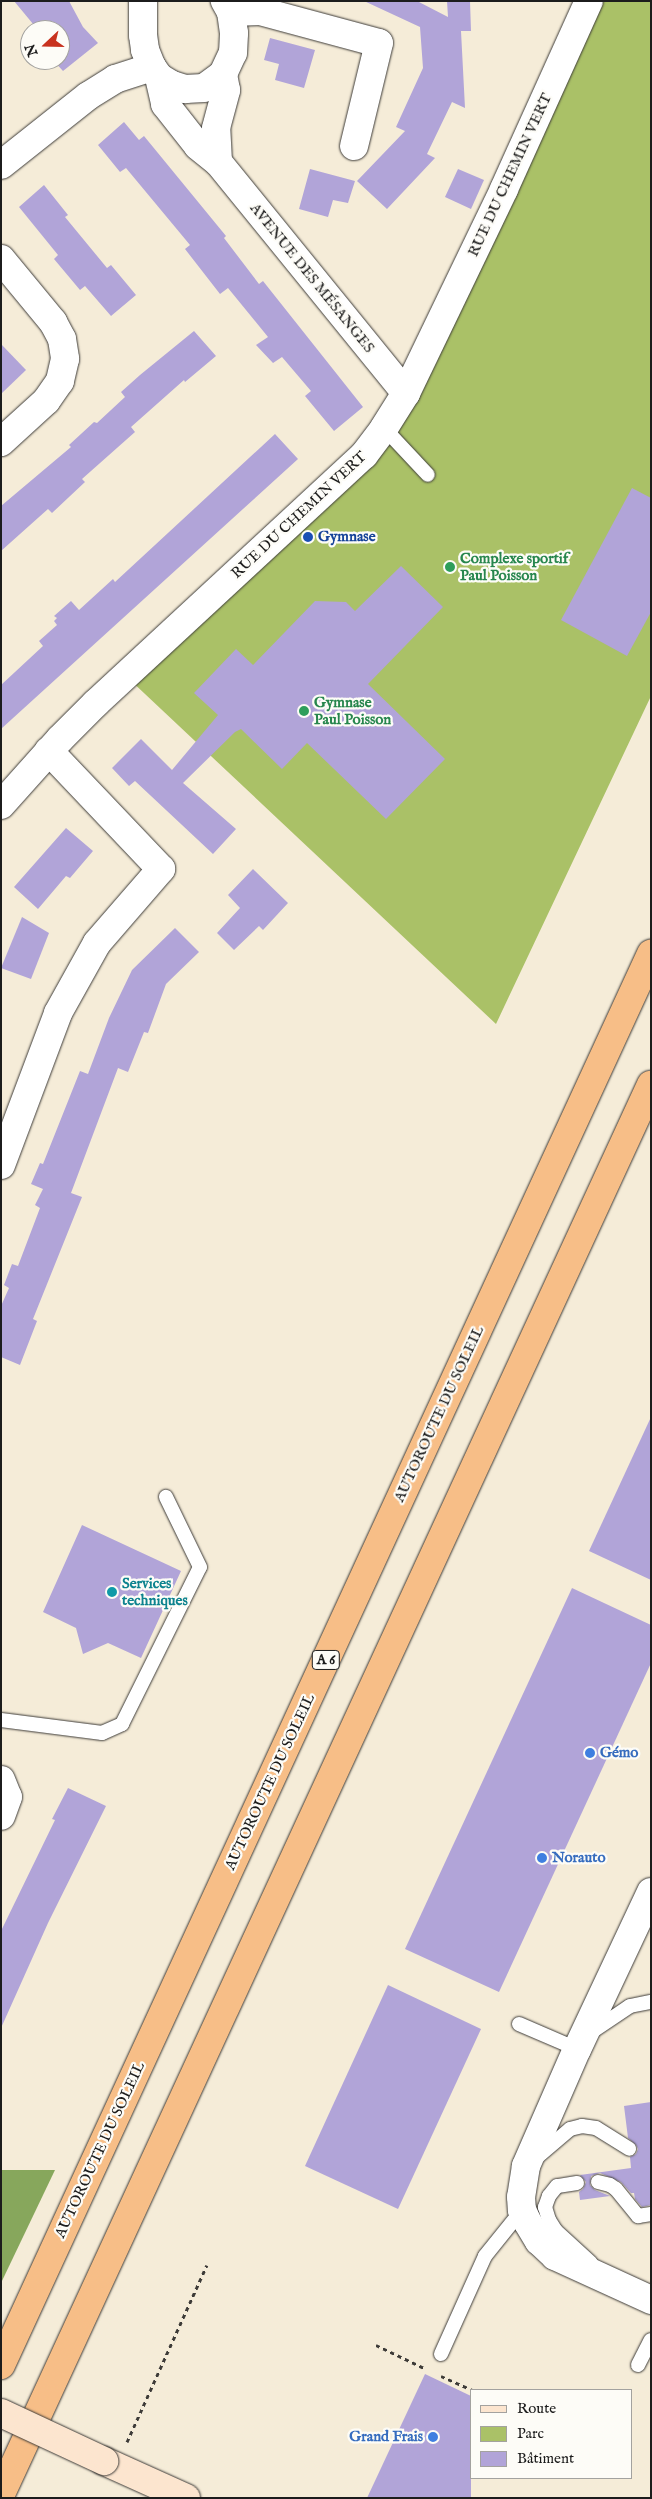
<!DOCTYPE html>
<meta charset="utf-8">
<style>
body{margin:0}
#map{position:relative;width:652px;height:2499px;overflow:hidden;background:#f5ecd8;font-family:"IM FELL English",serif}
div>[style]{position:absolute}
.green>*{inset:0;background:#aac167}
.forest>*{inset:0;background:#87a75c}
.building>*{inset:0;background:#b1a4d8}
.path>*{height:3px;margin-top:-1.5px;transform-origin:0;background:repeating-linear-gradient(90deg,#3d3b38 0 4px,transparent 0 8px)}
.roads{filter:drop-shadow(0 0 1px #3d3b38) drop-shadow(0 0 1px #3d3b38)}
.lane>*{height:14px;margin:-7px;padding:0 7px;transform-origin:7px;border-radius:7px;background:#fff}
.street>*{height:28px;margin:-14px;padding:0 14px;transform-origin:14px;border-radius:14px;background:#fff}
.secondary>*{height:28px;margin:-14px;padding:0 14px;transform-origin:14px;border-radius:14px;background:#fce5cf}
.highway>*{height:28px;margin:-14px;padding:0 14px;transform-origin:14px;border-radius:14px;background:#f7be87}
.bridges{filter:drop-shadow(0 0 1px #3d3b38) drop-shadow(0 0 1px #3d3b38)}
.secondary-bridge>*{height:28px;margin:-14px;padding:0 14px;transform-origin:14px;border-radius:14px;background:#fce5cf}
.dots>*{width:14px;height:14px;translate:-50% -50%;box-sizing:border-box;border:2px solid #fdfcf7;border-radius:50%}
span{translate:-50% -50%;white-space:nowrap;text-align:center;line-height:1.15;-webkit-text-stroke:4.5px #fdfcf7;paint-order:stroke}
.shield-label span{padding:1px 4px;background:#fdfcf7;border:1px solid;border-radius:4px;-webkit-text-stroke-width:0}
.shield-label{font-size:14px;color:#1c1c1c;font-weight:700}
.street-label{font-size:15px;color:#1c1c1c}
.transit-label{font-size:15px;color:#164399;font-weight:700}
.left{translate:0 -50%;text-align:left}
.leisure-label{font-size:15px;color:#27864d;font-weight:700}
.culture-label{font-size:15px;color:#0d838f;font-weight:700}
.shop-label{font-size:15px;color:#366cbe;font-weight:700}
.right{translate:-100% -50%;text-align:right}
.frame{position:absolute;inset:0;border:2px solid #1c1c1c;pointer-events:none}
.legend{position:absolute;left:470px;top:2389px;width:162px;height:90px;box-sizing:border-box;background:#fdfcf7;border:1px solid #a3a29f;margin:0;padding:6px 9px;list-style:none;font-size:15px;color:#1c1c1c}
.legend li{display:flex;align-items:center;gap:10px;height:25px}
.legend b{width:25px;border:1px solid #a3a29f}
.north{position:absolute;left:20px;top:20px;width:50px;height:50px;box-sizing:border-box;background:#fdfcf7;border:1px solid #a3a29f;border-radius:50%;rotate:249deg;font-size:14px;font-weight:700;line-height:20px;text-align:center;color:#1c1c1c}
.north::after{content:'';display:block;margin:auto;width:18px;height:22px;background:#c8321e;clip-path:polygon(50% 0,100% 100%,50% 72%,0 100%)}
</style>
<div id="map">
<div class="green">
<div style="clip-path:polygon(594px 1px,651px 1px,651px 696px,496px 1024px,128px 678px,369px 455px)"></div>
</div>
<div class="forest">
<div style="clip-path:polygon(1px 2170px,55px 2170px,1px 2283px)"></div>
</div>
<div class="building">
<div style="clip-path:polygon(14px 1px,69px 1px,83px 27px,98px 43px,63px 71px,53px 60px,60px 60px,60px 30px,38px 30px)"></div>
<div style="clip-path:polygon(364px 1px,417px 1px,448px 17px,447px 1px,470px 1px,471px 31px,461px 31px,465px 108px,452px 102px,427px 154px,435px 158px,387px 209px,357px 181px,405px 131px,396px 127px,423px 68px,420px 27px)"></div>
<div style="clip-path:polygon(270px 38px,315px 50px,304px 88px,275px 80px,279px 64px,264px 60px)"></div>
<div style="clip-path:polygon(124px 122px,139px 140px,144px 136px,226px 236px,224px 238px,259px 284px,263px 281px,363px 407px,334px 431px,305px 396px,311px 391px,282px 357px,273px 363px,256px 345px,268px 337px,228px 288px,220px 294px,185px 249px,190px 245px,126px 168px,120px 172px,98px 145px)"></div>
<div style="clip-path:polygon(310px 169px,355px 181px,348px 203px,333px 200px,328px 217px,299px 209px)"></div>
<div style="clip-path:polygon(458px 169px,484px 180px,471px 209px,445px 197px)"></div>
<div style="clip-path:polygon(44px 185px,68px 215px,65px 217px,107px 268px,111px 265px,136px 295px,111px 316px,85px 286px,80px 290px,54px 259px,58px 255px,19px 207px)"></div>
<div style="clip-path:polygon(194px 331px,216px 356px,185px 382px,184px 380px,131px 427px,135px 432px,82px 479px,85px 482px,52px 513px,48px 509px,1px 551px,1px 506px,71px 447px,69px 445px,94px 422px,97px 423px,125px 397px,121px 392px,140px 375px)"></div>
<div style="clip-path:polygon(1px 344px,26px 370px,1px 394px)"></div>
<div style="clip-path:polygon(275px 434px,298px 459px,1px 729px,1px 685px,43px 646px,39px 641px,57px 625px,54px 621px,57px 618px,54px 616px,71px 601px,79px 610px,113px 579px,115px 582px)"></div>
<div style="clip-path:polygon(632px 488px,651px 498px,651px 612px,627px 656px,561px 620px)"></div>
<div style="clip-path:polygon(401px 566px,443px 607px,368px 684px,445px 759px,386px 819px,307px 743px,282px 769px,241px 729px,235px 732px,183px 783px,236px 829px,213px 854px,135px 781px,129px 786px,112px 768px,141px 739px,172px 770px,218px 715px,194px 693px,236px 649px,253px 665px,315px 601px,346px 602px,355px 611px)"></div>
<div style="clip-path:polygon(66px 828px,93px 851px,70px 878px,66px 876px,38px 909px,14px 887px)"></div>
<div style="clip-path:polygon(253px 869px,288px 903px,263px 930px,259px 926px,234px 950px,217px 933px,240px 908px,228px 895px)"></div>
<div style="clip-path:polygon(22px 917px,49px 933px,31px 979px,1px 968px)"></div>
<div style="clip-path:polygon(175px 928px,199px 952px,166px 984px,148px 1033px,144px 1032px,128px 1072px,118px 1068px,71px 1193px,82px 1197px,33px 1319px,37px 1321px,20px 1365px,1px 1357px,1px 1306px,9px 1288px,4px 1285px,12px 1264px,18px 1266px,40px 1208px,35px 1205px,43px 1189px,31px 1184px,40px 1163px,43px 1164px,80px 1071px,88px 1074px,109px 1018px,132px 970px)"></div>
<div style="clip-path:polygon(651px 1417px,651px 1580px,589px 1551px)"></div>
<div style="clip-path:polygon(82px 1525px,181px 1571px,141px 1658px,108px 1643px,83px 1654px,76px 1628px,43px 1612px)"></div>
<div style="clip-path:polygon(572px 1588px,651px 1625px,651px 1663px,499px 1992px,405px 1949px)"></div>
<div style="clip-path:polygon(68px 1788px,106px 1806px,48px 1923px,1px 2028px,1px 1931px,55px 1820px,52px 1819px)"></div>
<div style="clip-path:polygon(388px 1985px,481px 2029px,398px 2209px,305px 2166px)"></div>
<div style="clip-path:polygon(651px 2102px,651px 2205px,642px 2207px,635px 2199px,634px 2193px,631px 2193px,621px 2182px,600px 2173px,591px 2176px,590px 2185px,595px 2190px,610px 2196px,580px 2200px,579px 2192px,583px 2189px,586px 2182px,580px 2175px,631px 2168px,630px 2157px,636px 2154px,638px 2149px,636px 2145px,628px 2138px,624px 2106px)"></div>
<div style="clip-path:polygon(425px 2374px,471px 2396px,471px 2498px,367px 2498px)"></div>
</div>
<div class="path">
<div style="left:376px;top:2345px;width:53px;rotate:25.6deg"></div>
<div style="left:441px;top:2376px;width:34px;rotate:24deg"></div>
<div style="left:127px;top:2442px;width:194px;rotate:-65.7deg"></div>
</div>
<div class="roads">
<div class="lane">
<div style="left:384px;top:428px;width:64px;rotate:46.9deg"></div>
<div style="left:1px;top:1720px;width:102px;rotate:7.3deg"></div>
<div style="left:102px;top:1733px;width:22px;rotate:-24deg"></div>
<div style="left:122px;top:1724px;width:175px;rotate:-63.6deg"></div>
<div style="left:200px;top:1567px;width:78px;rotate:-115.9deg"></div>
<div style="left:519px;top:2024px;width:63px;rotate:23.3deg"></div>
<div style="left:590px;top:2033px;width:48px;rotate:-34deg"></div>
<div style="left:630px;top:2006px;width:21px;rotate:-11deg"></div>
<div style="left:535px;top:2159px;width:46px;rotate:-40.6deg"></div>
<div style="left:570px;top:2129px;width:12px;rotate:-14deg"></div>
<div style="left:582px;top:2126px;width:14px;rotate:8deg"></div>
<div style="left:596px;top:2128px;width:39px;rotate:32deg"></div>
<div style="left:598px;top:2182px;width:12px;rotate:14deg"></div>
<div style="left:610px;top:2185px;width:7px;rotate:34deg"></div>
<div style="left:616px;top:2189px;width:35px;rotate:51deg"></div>
<div style="left:638px;top:2216px;width:13px;rotate:-9deg"></div>
<div style="left:577px;top:2183px;width:20px;rotate:171deg"></div>
<div style="left:557px;top:2186px;width:13px;rotate:129deg"></div>
<div style="left:549px;top:2196px;width:12px;rotate:110deg"></div>
<div style="left:545px;top:2207px;width:14px;rotate:73deg"></div>
<div style="left:549px;top:2220px;width:13px;rotate:58deg"></div>
<div style="left:556px;top:2231px;width:47px;rotate:42.4deg"></div>
<div style="left:441px;top:2354px;width:107px;rotate:-65.8deg"></div>
<div style="left:485px;top:2256px;width:59px;rotate:-51.2deg"></div>
<div style="left:638px;top:2365px;width:28px;rotate:-63deg"></div>
</div>
<div class="street">
<div style="left:143px;top:1px;width:34px;rotate:90deg"></div>
<div style="left:143px;top:35px;width:15px;rotate:82deg"></div>
<div style="left:145px;top:50px;width:18px;rotate:68deg"></div>
<div style="left:152px;top:67px;width:12px;rotate:55deg"></div>
<div style="left:159px;top:77px;width:15px;rotate:32deg"></div>
<div style="left:172px;top:85px;width:14px;rotate:17deg"></div>
<div style="left:185px;top:89px;width:19px;rotate:-3deg"></div>
<div style="left:204px;top:88px;width:24px;rotate:-36deg"></div>
<div style="left:223px;top:74px;width:23px;rotate:-65deg"></div>
<div style="left:233px;top:53px;width:20px;rotate:-87deg"></div>
<div style="left:234px;top:33px;width:21px;rotate:-98deg"></div>
<div style="left:231px;top:12px;width:13px;rotate:-119deg"></div>
<div style="left:231px;top:12px;width:29px;rotate:-2deg"></div>
<div style="left:260px;top:11px;width:123px;rotate:15.1deg"></div>
<div style="left:379px;top:43px;width:106px;rotate:103.6deg"></div>
<div style="left:159px;top:77px;width:28px;rotate:77deg"></div>
<div style="left:165px;top:104px;width:53px;rotate:51.8deg"></div>
<div style="left:198px;top:146px;width:26px;rotate:39deg"></div>
<div style="left:218px;top:162px;width:298px;rotate:50.9deg"></div>
<div style="left:218px;top:162px;width:34px;rotate:-93deg"></div>
<div style="left:216px;top:128px;width:39px;rotate:-75deg"></div>
<div style="left:226px;top:90px;width:16px;rotate:-101deg"></div>
<div style="left:1px;top:165px;width:111px;rotate:-38.4deg"></div>
<div style="left:88px;top:96px;width:32px;rotate:-32deg"></div>
<div style="left:115px;top:79px;width:39px;rotate:-18deg"></div>
<div style="left:1px;top:259px;width:82px;rotate:50.5deg"></div>
<div style="left:53px;top:322px;width:19px;rotate:62deg"></div>
<div style="left:62px;top:339px;width:20px;rotate:81deg"></div>
<div style="left:65px;top:359px;width:23px;rotate:103deg"></div>
<div style="left:60px;top:381px;width:24px;rotate:125deg"></div>
<div style="left:46px;top:401px;width:61px;rotate:137.7deg"></div>
<div style="left:1px;top:805px;width:89px;rotate:-48.2deg"></div>
<div style="left:60px;top:739px;width:51px;rotate:-45deg"></div>
<div style="left:96px;top:703px;width:365px;rotate:-42.8deg"></div>
<div style="left:364px;top:455px;width:34px;rotate:-53deg"></div>
<div style="left:384px;top:428px;width:41px;rotate:-57.8deg"></div>
<div style="left:406px;top:393px;width:226px;rotate:-64.3deg"></div>
<div style="left:504px;top:189px;width:206px;rotate:-65.7deg"></div>
<div style="left:1px;top:1165px;width:162px;rotate:-69.4deg"></div>
<div style="left:58px;top:1013px;width:80px;rotate:-60.9deg"></div>
<div style="left:97px;top:943px;width:98px;rotate:-49.1deg"></div>
<div style="left:161px;top:869px;width:163px;rotate:-133.5deg"></div>
<div style="left:1px;top:1780px;width:18px;rotate:68deg"></div>
<div style="left:8px;top:1797px;width:20px;rotate:110deg"></div>
<div style="left:651px;top:1892px;width:174px;rotate:115.2deg"></div>
<div style="left:577px;top:2049px;width:128px;rotate:113.6deg"></div>
<div style="left:526px;top:2166px;width:31px;rotate:99deg"></div>
<div style="left:521px;top:2197px;width:13px;rotate:86deg"></div>
<div style="left:522px;top:2210px;width:14px;rotate:65deg"></div>
<div style="left:528px;top:2223px;width:21px;rotate:59deg"></div>
<div style="left:539px;top:2241px;width:22px;rotate:43deg"></div>
<div style="left:555px;top:2256px;width:106px;rotate:24.6deg"></div>
</div>
<div class="secondary">
<div style="left:104px;top:2461px;width:90px;rotate:24.3deg"></div>
</div>
<div class="highway">
<div style="left:1px;top:2365px;width:1554px;rotate:-65.27deg"></div>
<div style="left:1px;top:2494px;width:1552px;rotate:-65.24deg"></div>
</div>
</div>
<div class="bridges">
<div class="secondary-bridge">
<div style="left:1px;top:2413px;width:114px;rotate:25deg"></div>
</div>
</div>
<div class="dots">
<div style="left:308px;top:537px;background:#1a4fb4"></div>
<div style="left:450px;top:567px;background:#2e9e5b"></div>
<div style="left:304px;top:711px;background:#2e9e5b"></div>
<div style="left:112px;top:1592px;background:#0f9aa8"></div>
<div style="left:590px;top:1753px;background:#3f7fe0"></div>
<div style="left:542px;top:1858px;background:#3f7fe0"></div>
<div style="left:433px;top:2437px;background:#3f7fe0"></div>
</div>
<div class="shield-label">
<span style="left:326px;top:1660px">A 6</span>
</div>
<div class="street-label">
<span style="left:510px;top:175px;rotate:-65deg">RUE DU CHEMIN VERT</span>
<span style="left:312px;top:278px;rotate:51deg">AVENUE DES MÉSANGES</span>
<span style="left:299px;top:515px;rotate:-43deg">RUE DU CHEMIN VERT</span>
<span style="left:439px;top:1414px;rotate:-65deg">AUTOROUTE DU SOLEIL</span>
<span style="left:270px;top:1782px;rotate:-65deg">AUTOROUTE DU SOLEIL</span>
<span style="left:100px;top:2150px;rotate:-65deg">AUTOROUTE DU SOLEIL</span>
</div>
<div class="transit-label">
<span class="left" style="left:318px;top:537px">Gymnase</span>
</div>
<div class="leisure-label">
<span class="left" style="left:460px;top:567px">Complexe sportif<br>Paul Poisson</span>
<span class="left" style="left:314px;top:711px">Gymnase<br>Paul Poisson</span>
</div>
<div class="culture-label">
<span class="left" style="left:122px;top:1592px">Services<br>techniques</span>
</div>
<div class="shop-label">
<span class="left" style="left:600px;top:1753px">Gémo</span>
<span class="left" style="left:552px;top:1858px">Norauto</span>
<span class="right" style="left:423px;top:2437px">Grand Frais</span>
</div>
<div class="frame"></div>
<ul class="legend">
<li><b style="height:6px;background:#fce5cf"></b>Route</li>
<li><b style="height:14px;background:#aac167"></b>Parc</li>
<li><b style="height:14px;background:#b1a4d8"></b>Bâtiment</li>
</ul>
<div class="north">N</div>
</div>
